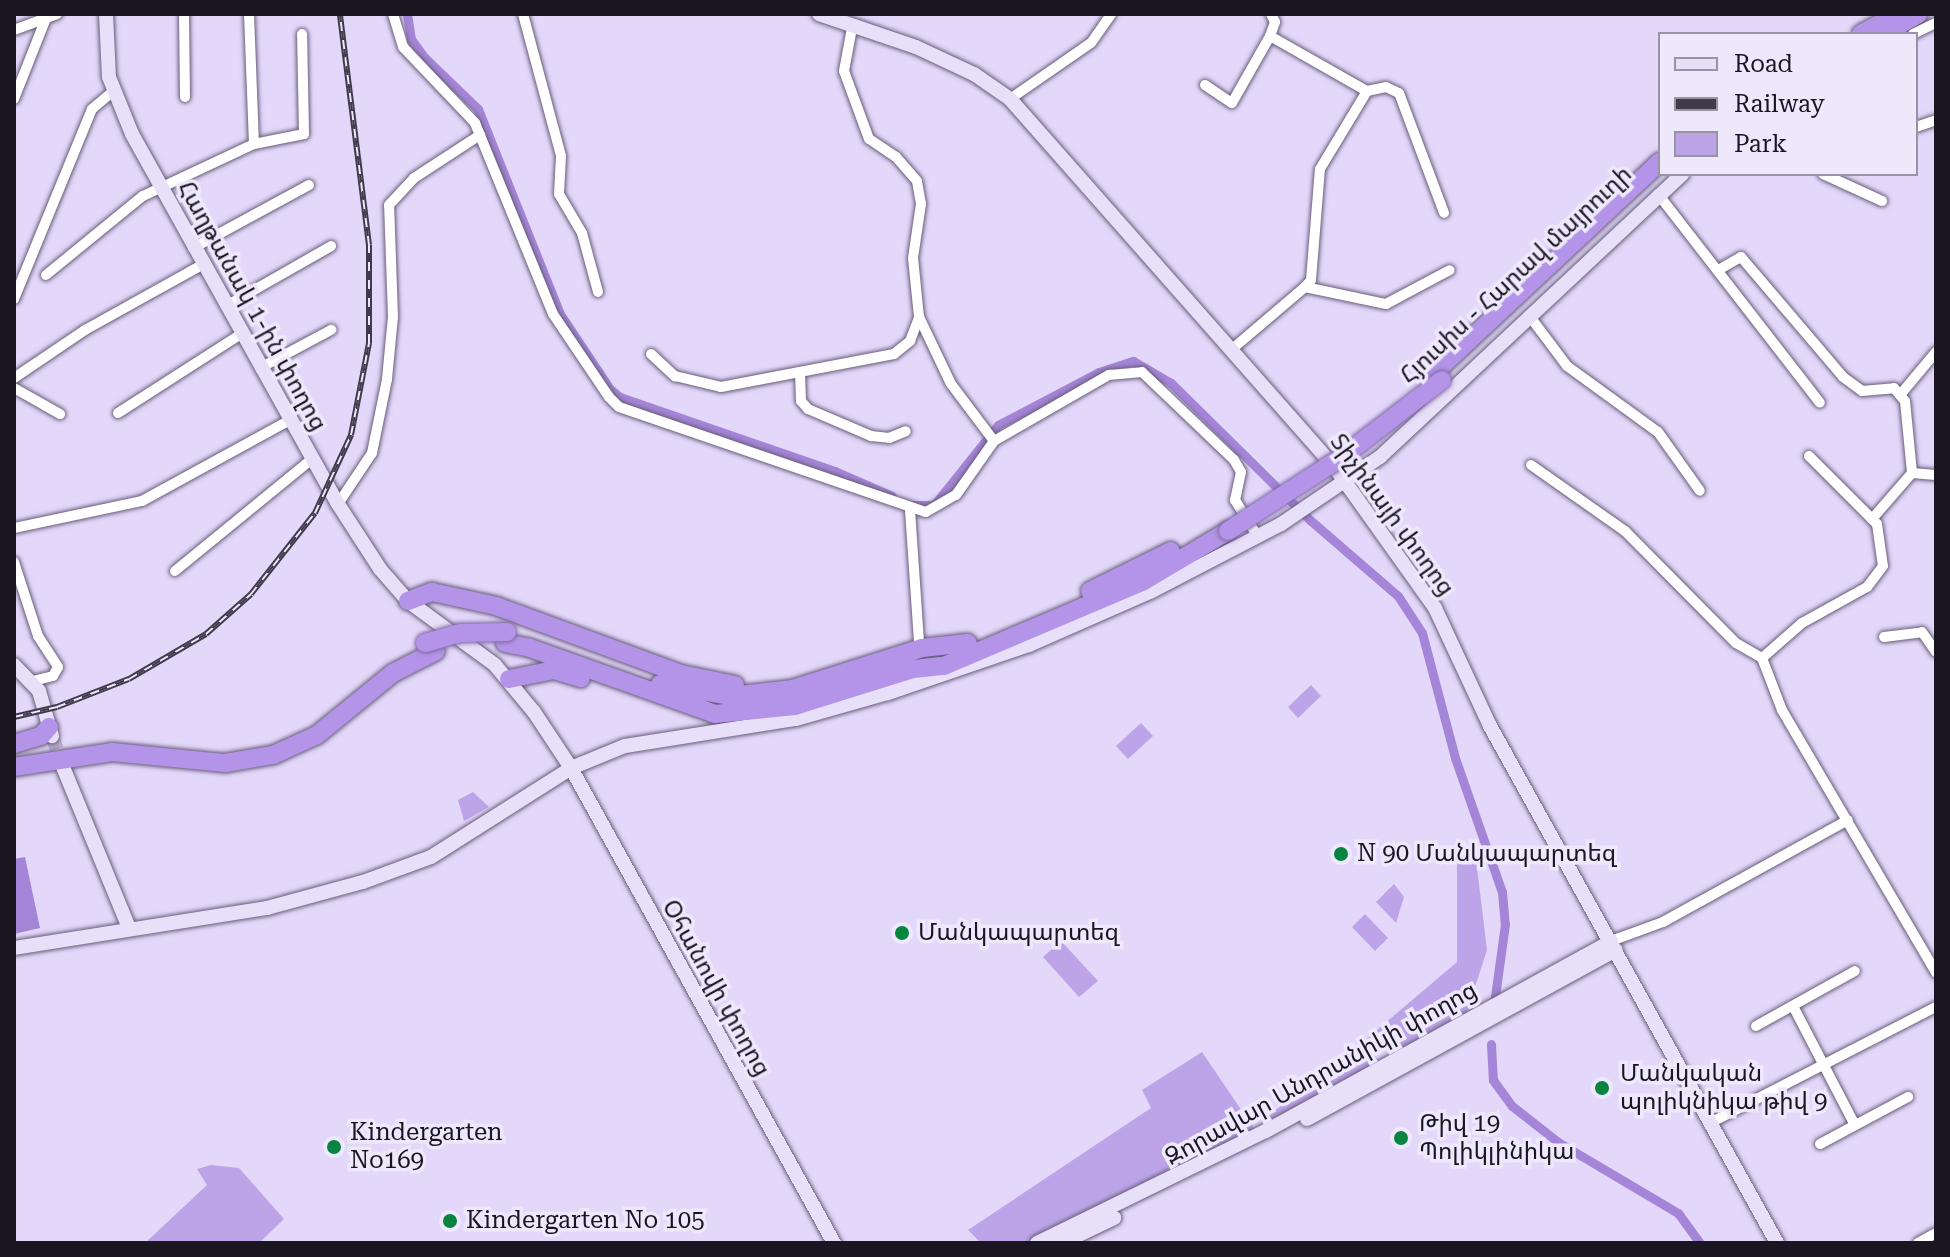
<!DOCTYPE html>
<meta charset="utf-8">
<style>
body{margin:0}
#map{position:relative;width:1950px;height:1257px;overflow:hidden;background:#e3d8fa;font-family:"Roboto Serif","Noto Sans Armenian",serif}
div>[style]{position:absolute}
.green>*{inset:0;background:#bda4e8}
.water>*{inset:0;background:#a585d7}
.canal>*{height:9px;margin:-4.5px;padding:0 4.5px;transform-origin:4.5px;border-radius:4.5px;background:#a585d7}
.secondary-tunnel>*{height:14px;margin-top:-7px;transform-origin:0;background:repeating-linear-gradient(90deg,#bbb1cf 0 14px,transparent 0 21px)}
.roads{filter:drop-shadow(0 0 2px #675d7a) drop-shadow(0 0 2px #675d7a)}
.street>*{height:10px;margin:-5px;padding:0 5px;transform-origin:5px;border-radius:5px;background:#fff}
.secondary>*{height:14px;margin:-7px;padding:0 7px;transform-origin:7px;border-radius:7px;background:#e8dff8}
.highway>*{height:18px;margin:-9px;padding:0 9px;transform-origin:9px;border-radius:9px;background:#b494e8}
.rail>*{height:6px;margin-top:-3px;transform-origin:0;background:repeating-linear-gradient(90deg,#eee8fc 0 9px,#403b4b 0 18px);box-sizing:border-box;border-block:2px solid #403b4b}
.bridges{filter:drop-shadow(0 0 2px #7e68a2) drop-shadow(0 0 2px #7e68a2)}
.highway-bridge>*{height:18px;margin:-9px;padding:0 9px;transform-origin:9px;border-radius:9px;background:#b494e8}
.dots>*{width:22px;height:22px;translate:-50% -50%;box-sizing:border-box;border:4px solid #eee8fc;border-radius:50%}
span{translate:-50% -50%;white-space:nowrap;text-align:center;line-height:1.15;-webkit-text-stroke:7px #eee8fc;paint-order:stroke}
.street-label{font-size:24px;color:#191521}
.poi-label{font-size:24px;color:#191521}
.left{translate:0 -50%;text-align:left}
.frame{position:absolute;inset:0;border:16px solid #191521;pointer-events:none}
.legend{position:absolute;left:1658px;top:32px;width:260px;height:144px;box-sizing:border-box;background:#eee8fc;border:2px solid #9994a4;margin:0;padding:10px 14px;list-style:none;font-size:24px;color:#191521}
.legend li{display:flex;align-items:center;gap:16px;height:40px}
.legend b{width:40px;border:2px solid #9994a4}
</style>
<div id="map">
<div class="green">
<div style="clip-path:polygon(1311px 685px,1321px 696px,1298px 718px,1288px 707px)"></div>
<div style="clip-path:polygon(1141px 723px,1153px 736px,1128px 759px,1116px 746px)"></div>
<div style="clip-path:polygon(473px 792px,489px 807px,464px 821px,458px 800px)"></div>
<div style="clip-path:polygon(1475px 851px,1487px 950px,1465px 1018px,1406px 1056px,1395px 1037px,1372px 1050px,1383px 1069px,1269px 1131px,1262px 1120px,1331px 1069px,1457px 962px,1457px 853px)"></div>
<div style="clip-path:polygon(1394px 884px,1404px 897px,1396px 923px,1376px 902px)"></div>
<div style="clip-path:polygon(1365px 914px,1388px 938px,1375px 951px,1352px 927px)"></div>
<div style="clip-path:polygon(1061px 941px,1098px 981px,1079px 997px,1043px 957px)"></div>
<div style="clip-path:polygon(1202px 1052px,1259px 1136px,1025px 1243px,981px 1243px,968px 1230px,1151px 1108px,1142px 1090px)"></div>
<div style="clip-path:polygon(211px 1165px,239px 1168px,284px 1219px,259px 1243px,145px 1243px,207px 1185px,197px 1169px)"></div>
</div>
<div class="water">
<div style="clip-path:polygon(25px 857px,40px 928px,14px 934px,14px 859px)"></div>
</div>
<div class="canal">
<div style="left:407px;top:14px;width:25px;rotate:81deg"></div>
<div style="left:411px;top:39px;width:22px;rotate:54deg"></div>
<div style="left:424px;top:57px;width:75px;rotate:43.9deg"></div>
<div style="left:478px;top:109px;width:221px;rotate:68.2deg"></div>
<div style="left:560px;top:314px;width:90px;rotate:56.3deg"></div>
<div style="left:610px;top:389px;width:13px;rotate:39deg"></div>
<div style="left:620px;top:397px;width:227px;rotate:19deg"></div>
<div style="left:835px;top:471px;width:62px;rotate:23.7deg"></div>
<div style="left:913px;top:505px;width:21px"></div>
<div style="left:934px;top:505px;width:102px;rotate:-51.3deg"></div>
<div style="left:998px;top:425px;width:114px;rotate:-27.7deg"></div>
<div style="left:1099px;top:372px;width:36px;rotate:-18deg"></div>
<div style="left:1133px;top:361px;width:44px;rotate:30.1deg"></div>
<div style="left:1171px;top:383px;width:195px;rotate:44.6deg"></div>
<div style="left:1310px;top:520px;width:116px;rotate:40.8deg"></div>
<div style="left:1398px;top:596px;width:44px;rotate:57deg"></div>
<div style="left:1422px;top:633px;width:129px;rotate:75.2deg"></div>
<div style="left:1455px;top:758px;width:142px;rotate:70.7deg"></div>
<div style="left:1502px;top:892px;width:32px;rotate:85deg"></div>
<div style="left:1505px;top:924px;width:73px;rotate:97.9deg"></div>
<div style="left:1491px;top:1044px;width:36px;rotate:87deg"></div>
<div style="left:1493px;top:1080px;width:32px;rotate:54deg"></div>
<div style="left:1512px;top:1106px;width:58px;rotate:38deg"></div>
<div style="left:1558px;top:1142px;width:139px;rotate:30.6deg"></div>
<div style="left:1678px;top:1213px;width:37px;rotate:54deg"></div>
</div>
<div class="secondary-tunnel">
<div style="left:52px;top:736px;width:33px;rotate:70deg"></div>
</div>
<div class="roads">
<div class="street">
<div style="left:184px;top:14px;width:83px;rotate:89.3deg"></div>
<div style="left:249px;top:14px;width:130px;rotate:87.8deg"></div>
<div style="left:393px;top:14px;width:34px;rotate:73deg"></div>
<div style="left:403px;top:47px;width:105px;rotate:46.5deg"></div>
<div style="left:475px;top:123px;width:206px;rotate:67.8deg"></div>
<div style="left:553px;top:314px;width:100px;rotate:56deg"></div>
<div style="left:609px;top:397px;width:14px;rotate:45deg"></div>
<div style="left:619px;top:407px;width:324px;rotate:18.9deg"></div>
<div style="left:926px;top:512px;width:34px;rotate:-30deg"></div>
<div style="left:956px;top:495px;width:66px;rotate:-54.9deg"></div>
<div style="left:994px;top:441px;width:71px;rotate:-127deg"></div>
<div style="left:951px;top:384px;width:74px;rotate:-115.5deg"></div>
<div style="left:919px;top:317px;width:59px;rotate:-95.8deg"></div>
<div style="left:913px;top:258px;width:55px;rotate:-81.6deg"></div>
<div style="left:921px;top:204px;width:23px;rotate:-100deg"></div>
<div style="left:917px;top:181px;width:32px;rotate:-131deg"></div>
<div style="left:896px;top:157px;width:32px;rotate:-146deg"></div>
<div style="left:869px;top:139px;width:72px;rotate:-110.2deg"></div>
<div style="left:844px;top:71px;width:44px;rotate:-79.5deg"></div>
<div style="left:523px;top:14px;width:147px;rotate:75deg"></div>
<div style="left:561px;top:156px;width:38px;rotate:93deg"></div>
<div style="left:559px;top:194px;width:45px;rotate:59.5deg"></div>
<div style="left:582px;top:233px;width:61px;rotate:74.8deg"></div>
<div style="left:14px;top:30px;width:46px;rotate:-20.4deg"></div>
<div style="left:1913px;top:34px;width:25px;rotate:-26deg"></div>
<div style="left:1270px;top:36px;width:112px;rotate:29.6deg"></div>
<div style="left:1205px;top:85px;width:32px;rotate:34deg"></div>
<div style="left:1232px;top:103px;width:77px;rotate:-60.4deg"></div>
<div style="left:1270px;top:36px;width:15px;rotate:-70deg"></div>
<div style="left:1275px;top:22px;width:9px;rotate:-117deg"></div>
<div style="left:14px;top:99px;width:87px;rotate:-68.4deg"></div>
<div style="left:1010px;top:99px;width:98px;rotate:-34.7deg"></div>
<div style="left:1091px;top:43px;width:35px;rotate:-55deg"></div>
<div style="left:1916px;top:127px;width:21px;rotate:-19deg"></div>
<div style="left:1823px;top:174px;width:65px;rotate:24.6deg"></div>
<div style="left:1658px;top:194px;width:264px;rotate:52.2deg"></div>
<div style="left:193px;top:248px;width:132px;rotate:-28.5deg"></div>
<div style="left:1720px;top:269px;width:24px;rotate:-30deg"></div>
<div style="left:1741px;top:257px;width:157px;rotate:49.6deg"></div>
<div style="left:1843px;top:377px;width:24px;rotate:36deg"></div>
<div style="left:1862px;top:391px;width:32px;rotate:-5deg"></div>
<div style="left:1894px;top:388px;width:17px;rotate:50deg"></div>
<div style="left:1905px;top:401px;width:72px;rotate:84.4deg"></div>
<div style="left:1912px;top:473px;width:61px;rotate:131deg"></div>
<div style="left:46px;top:275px;width:125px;rotate:-39.2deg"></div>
<div style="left:143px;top:196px;width:123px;rotate:-25.1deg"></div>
<div style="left:254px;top:144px;width:51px;rotate:-11.3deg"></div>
<div style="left:304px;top:134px;width:100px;rotate:-91.1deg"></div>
<div style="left:1305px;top:287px;width:9px;rotate:-49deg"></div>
<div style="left:1311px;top:280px;width:111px;rotate:-85.4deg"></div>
<div style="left:1320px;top:169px;width:91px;rotate:-58.9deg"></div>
<div style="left:1367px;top:91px;width:19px;rotate:-12deg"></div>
<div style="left:1386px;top:87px;width:14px;rotate:25deg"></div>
<div style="left:1399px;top:93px;width:128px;rotate:69.4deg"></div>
<div style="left:14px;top:299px;width:205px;rotate:-67.7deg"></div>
<div style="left:92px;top:109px;width:26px;rotate:-40deg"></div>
<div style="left:226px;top:306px;width:121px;rotate:-29.7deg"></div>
<div style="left:1531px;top:318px;width:60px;rotate:53.1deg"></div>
<div style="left:1567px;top:366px;width:112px;rotate:36deg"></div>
<div style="left:1658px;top:432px;width:72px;rotate:54.6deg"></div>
<div style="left:1231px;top:350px;width:97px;rotate:-40.4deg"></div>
<div style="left:1305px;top:287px;width:83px;rotate:11.9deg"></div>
<div style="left:1386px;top:304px;width:72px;rotate:-28deg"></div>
<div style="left:651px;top:354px;width:33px;rotate:43deg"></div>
<div style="left:675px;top:376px;width:47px;rotate:13.4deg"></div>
<div style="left:721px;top:387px;width:176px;rotate:-10.8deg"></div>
<div style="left:894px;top:354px;width:21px;rotate:-39deg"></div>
<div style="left:910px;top:341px;width:26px;rotate:-69deg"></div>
<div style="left:260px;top:368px;width:81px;rotate:-28.2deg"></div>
<div style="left:800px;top:372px;width:29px;rotate:88deg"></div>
<div style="left:801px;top:401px;width:11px;rotate:49deg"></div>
<div style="left:808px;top:409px;width:69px;rotate:23.2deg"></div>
<div style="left:871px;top:436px;width:18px;rotate:6deg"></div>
<div style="left:889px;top:438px;width:18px;rotate:-22deg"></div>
<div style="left:14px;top:378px;width:86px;rotate:-34.1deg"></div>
<div style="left:85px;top:330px;width:134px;rotate:-29.1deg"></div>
<div style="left:14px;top:388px;width:53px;rotate:29.5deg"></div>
<div style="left:1900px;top:395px;width:56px;rotate:-50.1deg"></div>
<div style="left:118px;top:413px;width:146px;rotate:-32.7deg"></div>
<div style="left:994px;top:441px;width:133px;rotate:-29.9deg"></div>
<div style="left:1109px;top:375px;width:33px;rotate:-5deg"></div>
<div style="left:1142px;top:372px;width:127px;rotate:43.7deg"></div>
<div style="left:1234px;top:460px;width:14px;rotate:60deg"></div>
<div style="left:1241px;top:472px;width:29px;rotate:102deg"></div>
<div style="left:1235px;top:500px;width:44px;rotate:58.1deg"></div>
<div style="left:1809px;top:456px;width:96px;rotate:45deg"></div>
<div style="left:1877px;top:524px;width:42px;rotate:81.9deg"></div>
<div style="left:1883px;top:566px;width:26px;rotate:127deg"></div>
<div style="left:1867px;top:587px;width:74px;rotate:151deg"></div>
<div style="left:1802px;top:623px;width:53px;rotate:138.8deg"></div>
<div style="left:1762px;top:658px;width:56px;rotate:69deg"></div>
<div style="left:1782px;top:710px;width:305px;rotate:59.6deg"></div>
<div style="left:1531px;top:465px;width:115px;rotate:35.1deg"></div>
<div style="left:1625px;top:531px;width:158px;rotate:45.3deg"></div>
<div style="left:1736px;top:643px;width:30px;rotate:30deg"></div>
<div style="left:1912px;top:473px;width:24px;rotate:5deg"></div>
<div style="left:338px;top:504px;width:61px;rotate:-56.3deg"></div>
<div style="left:372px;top:453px;width:76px;rotate:-78.5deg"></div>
<div style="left:387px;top:379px;width:62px;rotate:-84.5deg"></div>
<div style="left:393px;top:317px;width:112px;rotate:-92deg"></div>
<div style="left:389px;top:205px;width:37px;rotate:-47deg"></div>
<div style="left:414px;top:178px;width:79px;rotate:-33.1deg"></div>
<div style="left:910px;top:510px;width:131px;rotate:86.1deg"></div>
<div style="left:14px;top:528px;width:131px;rotate:-11.9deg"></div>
<div style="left:142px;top:501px;width:169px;rotate:-28.7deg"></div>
<div style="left:14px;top:562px;width:78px;rotate:72deg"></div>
<div style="left:38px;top:636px;width:37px;rotate:57deg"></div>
<div style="left:58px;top:667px;width:10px;rotate:119deg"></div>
<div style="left:53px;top:676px;width:21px;rotate:166deg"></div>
<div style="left:175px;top:571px;width:178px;rotate:-39.3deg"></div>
<div style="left:1884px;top:637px;width:38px;rotate:-7deg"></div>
<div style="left:1922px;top:632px;width:24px;rotate:55deg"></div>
<div style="left:1611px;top:941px;width:55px;rotate:-20.1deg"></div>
<div style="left:1663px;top:922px;width:211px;rotate:-28.9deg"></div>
<div style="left:1793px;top:1006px;width:134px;rotate:62.5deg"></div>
<div style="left:1756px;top:1026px;width:113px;rotate:-29.1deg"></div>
<div style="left:1710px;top:1123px;width:254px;rotate:-27.2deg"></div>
<div style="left:1820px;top:1144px;width:100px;rotate:-28.1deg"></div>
<div style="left:1918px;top:1243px;width:21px;rotate:-29deg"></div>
</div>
<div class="secondary">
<div style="left:106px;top:14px;width:63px;rotate:87.3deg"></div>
<div style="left:109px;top:77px;width:61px;rotate:68deg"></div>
<div style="left:132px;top:134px;width:423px;rotate:60.9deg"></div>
<div style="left:338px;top:504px;width:77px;rotate:57.1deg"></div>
<div style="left:380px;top:569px;width:43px;rotate:48.8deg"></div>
<div style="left:408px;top:601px;width:108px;rotate:36.3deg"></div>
<div style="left:495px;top:665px;width:61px;rotate:50.3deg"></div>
<div style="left:534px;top:712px;width:67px;rotate:56.5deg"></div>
<div style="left:571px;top:768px;width:543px;rotate:61.03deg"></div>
<div style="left:819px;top:14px;width:102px;rotate:18.8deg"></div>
<div style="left:916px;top:47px;width:64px;rotate:25deg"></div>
<div style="left:974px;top:74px;width:44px;rotate:34.8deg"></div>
<div style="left:1010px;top:99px;width:488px;rotate:48.6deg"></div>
<div style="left:1333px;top:465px;width:176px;rotate:54.5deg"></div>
<div style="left:1435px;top:608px;width:130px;rotate:65deg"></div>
<div style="left:1490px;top:726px;width:591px;rotate:60.96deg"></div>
<div style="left:14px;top:665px;width:36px;rotate:46deg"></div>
<div style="left:39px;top:691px;width:47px;rotate:73.9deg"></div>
<div style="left:63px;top:767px;width:174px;rotate:67.7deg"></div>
<div style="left:14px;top:948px;width:256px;rotate:-9deg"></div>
<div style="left:267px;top:908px;width:99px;rotate:-15.2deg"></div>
<div style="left:363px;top:882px;width:72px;rotate:-20.2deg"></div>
<div style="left:431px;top:857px;width:166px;rotate:-32.4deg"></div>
<div style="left:571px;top:768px;width:58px;rotate:-22.2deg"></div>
<div style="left:625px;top:746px;width:173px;rotate:-9deg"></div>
<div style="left:796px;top:719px;width:96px;rotate:-15.8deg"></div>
<div style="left:888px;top:693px;width:149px;rotate:-18.8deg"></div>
<div style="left:1029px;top:645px;width:132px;rotate:-23.7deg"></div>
<div style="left:1150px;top:592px;width:148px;rotate:-27.4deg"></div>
<div style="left:1281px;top:524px;width:120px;rotate:-34.1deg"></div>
<div style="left:1380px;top:457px;width:414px;rotate:-43.1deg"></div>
<div style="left:1307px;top:1119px;width:352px;rotate:-28.7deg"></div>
<div style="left:1037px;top:1243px;width:255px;rotate:-26.1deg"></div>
<div style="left:1266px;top:1131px;width:394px;rotate:-28.8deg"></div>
<div style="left:1062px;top:1243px;width:58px;rotate:-25.7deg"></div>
</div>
<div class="highway">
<div style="left:1889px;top:31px;width:34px;rotate:-30deg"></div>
<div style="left:1861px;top:34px;width:42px;rotate:-28.4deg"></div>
<div style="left:1432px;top:375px;width:312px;rotate:-43.1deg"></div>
<div style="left:1090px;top:591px;width:90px;rotate:-26.3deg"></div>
<div style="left:408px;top:601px;width:26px;rotate:-21deg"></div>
<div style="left:432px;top:592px;width:66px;rotate:12.3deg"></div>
<div style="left:496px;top:606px;width:197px;rotate:20.2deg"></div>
<div style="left:681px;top:674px;width:55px;rotate:11.5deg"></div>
<div style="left:505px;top:643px;width:25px;rotate:11deg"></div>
<div style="left:530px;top:648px;width:196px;rotate:19.6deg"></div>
<div style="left:715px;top:714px;width:80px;rotate:-5.7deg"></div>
<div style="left:795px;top:706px;width:124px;rotate:-17.4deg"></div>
<div style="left:913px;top:669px;width:31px;rotate:-6deg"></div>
<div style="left:944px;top:666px;width:217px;rotate:-23deg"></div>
<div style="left:1144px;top:581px;width:98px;rotate:-30.8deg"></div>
<div style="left:509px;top:679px;width:46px;rotate:-11.3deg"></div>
<div style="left:554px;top:670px;width:28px;rotate:17deg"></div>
<div style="left:660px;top:684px;width:72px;rotate:9.6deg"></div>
<div style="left:731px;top:696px;width:61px;rotate:-6.5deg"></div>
<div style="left:792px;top:689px;width:136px;rotate:-17.5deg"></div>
<div style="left:922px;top:648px;width:46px;rotate:-6.2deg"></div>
<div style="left:14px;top:744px;width:28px;rotate:-17deg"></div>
<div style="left:41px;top:736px;width:12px;rotate:-48deg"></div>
<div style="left:14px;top:767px;width:99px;rotate:-8.7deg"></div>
<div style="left:112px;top:752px;width:114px;rotate:5.6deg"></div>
<div style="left:225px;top:763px;width:49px;rotate:-9.5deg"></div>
<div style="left:273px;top:755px;width:48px;rotate:-24.4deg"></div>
<div style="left:317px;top:735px;width:98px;rotate:-39.2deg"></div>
<div style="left:393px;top:673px;width:48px;rotate:-27.1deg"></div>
</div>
</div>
<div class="rail">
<div style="left:14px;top:717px;width:44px;rotate:-13.1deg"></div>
<div style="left:57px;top:707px;width:77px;rotate:-21.3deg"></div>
<div style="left:129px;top:679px;width:89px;rotate:-30.3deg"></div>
<div style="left:206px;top:634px;width:60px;rotate:-41.6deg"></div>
<div style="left:251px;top:594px;width:103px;rotate:-51.7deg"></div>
<div style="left:315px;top:513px;width:86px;rotate:-65.2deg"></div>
<div style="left:351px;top:435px;width:94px;rotate:-78.9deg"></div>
<div style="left:369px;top:343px;width:98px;rotate:-90deg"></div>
<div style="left:369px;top:245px;width:233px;rotate:-97.2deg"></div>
</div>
<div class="bridges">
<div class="highway-bridge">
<div style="left:1228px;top:531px;width:136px;rotate:-33deg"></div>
<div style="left:1342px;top:457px;width:126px;rotate:-37.6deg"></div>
<div style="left:425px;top:643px;width:37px;rotate:-16deg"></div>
<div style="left:461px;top:633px;width:46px;rotate:-1.2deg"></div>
</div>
</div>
<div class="dots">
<div style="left:1341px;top:854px;background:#078540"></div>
<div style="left:902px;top:933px;background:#078540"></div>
<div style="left:1602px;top:1088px;background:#078540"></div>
<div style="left:1401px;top:1138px;background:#078540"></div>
<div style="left:334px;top:1147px;background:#078540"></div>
<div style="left:450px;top:1221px;background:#078540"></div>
</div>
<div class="street-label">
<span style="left:1516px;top:275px;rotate:-43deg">Հյուսիս - Հարավ մայրուղի</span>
<span style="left:252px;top:306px;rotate:61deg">Հաղթանակ 1-ին փողոց</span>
<span style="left:1392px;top:515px;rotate:54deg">Տիչինայի փողոց</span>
<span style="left:716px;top:988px;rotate:61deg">Օհանովի փողոց</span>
<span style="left:1321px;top:1074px;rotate:-29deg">Զորավար Անդրանիկի փողոց</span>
</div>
<div class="poi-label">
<span class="left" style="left:1357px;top:854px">N 90 Մանկապարտեզ</span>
<span class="left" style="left:918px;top:933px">Մանկապարտեզ</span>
<span class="left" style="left:1620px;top:1088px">Մանկական<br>պոլիկնիկա թիվ 9</span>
<span class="left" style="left:1419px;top:1138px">Թիվ 19<br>Պոլիկլինիկա</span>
<span class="left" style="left:350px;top:1147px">Kindergarten<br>No169</span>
<span class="left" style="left:466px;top:1221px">Kindergarten No 105</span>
</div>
<div class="frame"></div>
<ul class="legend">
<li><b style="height:10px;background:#e8dff8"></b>Road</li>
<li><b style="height:10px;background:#403b4b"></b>Railway</li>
<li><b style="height:22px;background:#bda4e8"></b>Park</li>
</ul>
</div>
